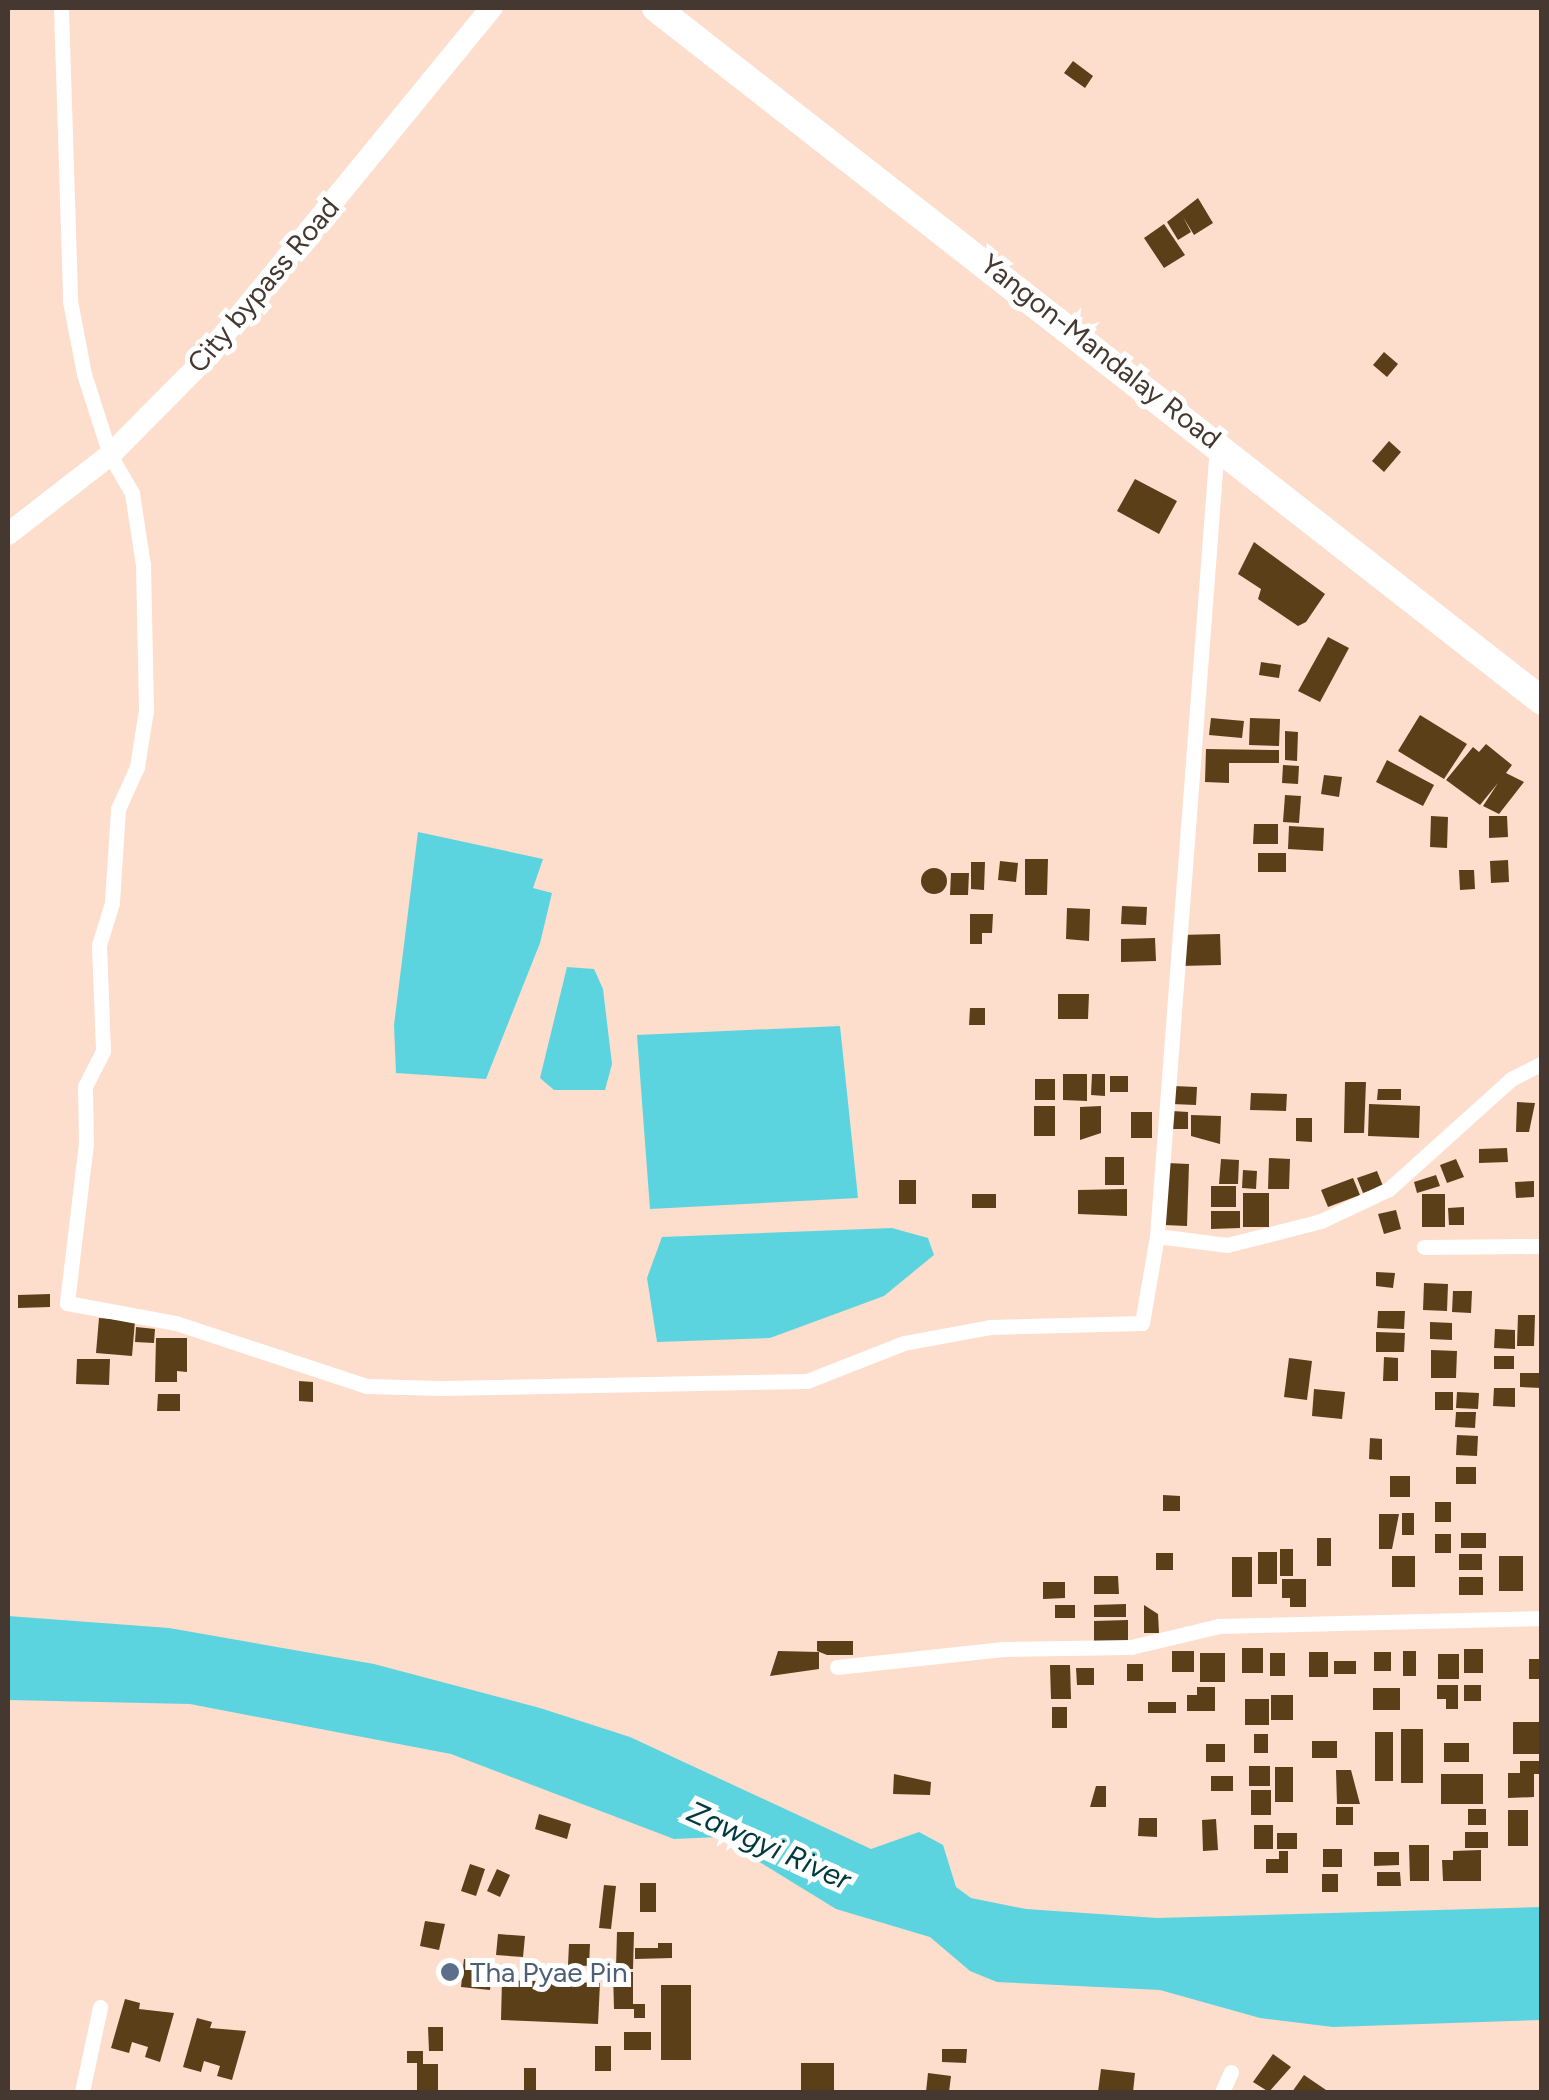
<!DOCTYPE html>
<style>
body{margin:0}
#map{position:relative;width:1549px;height:2100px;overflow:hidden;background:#fdddcb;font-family:Figtree,sans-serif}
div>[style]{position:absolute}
.water>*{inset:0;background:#5cd4df}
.building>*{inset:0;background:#5a3f19}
.round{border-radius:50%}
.street>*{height:15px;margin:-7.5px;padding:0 7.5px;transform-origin:7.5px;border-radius:7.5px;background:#fff}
.primary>*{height:22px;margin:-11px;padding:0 11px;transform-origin:11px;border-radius:11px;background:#fff}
.highway>*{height:28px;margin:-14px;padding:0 14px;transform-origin:14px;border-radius:14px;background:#fff}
.dots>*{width:28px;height:28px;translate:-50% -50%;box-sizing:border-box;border:5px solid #fff;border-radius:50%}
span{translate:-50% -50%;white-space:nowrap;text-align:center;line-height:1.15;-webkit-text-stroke:10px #fff;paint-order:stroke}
.street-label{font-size:28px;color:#443830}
.service-label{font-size:28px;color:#4e5e75}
.left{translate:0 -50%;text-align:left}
.water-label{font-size:30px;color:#003a3f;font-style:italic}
.frame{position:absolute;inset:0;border:10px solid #443830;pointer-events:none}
</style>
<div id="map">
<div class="water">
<div style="clip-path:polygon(418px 832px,543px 859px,533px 888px,552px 893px,540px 943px,486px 1079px,396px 1073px,394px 1025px)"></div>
<div style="clip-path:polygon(567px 967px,594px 969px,603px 989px,612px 1064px,605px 1090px,554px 1090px,540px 1078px)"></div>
<div style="clip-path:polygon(840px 1026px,858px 1198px,650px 1209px,637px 1035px)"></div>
<div style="clip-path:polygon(892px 1228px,928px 1238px,934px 1255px,884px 1296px,770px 1338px,657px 1342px,647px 1278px,662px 1237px)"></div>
<div style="clip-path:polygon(8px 1616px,169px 1628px,374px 1664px,540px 1708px,630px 1737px,871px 1849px,919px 1832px,943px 1845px,956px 1887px,971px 1898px,1026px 1909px,1157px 1918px,1541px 1907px,1541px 2020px,1333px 2027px,1260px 2018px,1160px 1990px,997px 1982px,970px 1971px,930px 1937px,836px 1909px,719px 1837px,674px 1839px,451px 1754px,190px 1704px,8px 1700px)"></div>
</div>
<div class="building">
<div style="clip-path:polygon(1073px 61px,1093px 76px,1085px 88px,1064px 73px)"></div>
<div style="clip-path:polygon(1198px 198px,1213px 223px,1194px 235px,1183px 217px,1191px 232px,1178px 240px,1167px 222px)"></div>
<div style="clip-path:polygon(1164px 224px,1185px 255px,1164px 268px,1144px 238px)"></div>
<div style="clip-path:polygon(1384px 352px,1398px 364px,1387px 377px,1373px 365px)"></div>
<div style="clip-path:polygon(1389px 441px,1401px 452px,1384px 472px,1372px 461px)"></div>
<div style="clip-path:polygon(1135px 479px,1177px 501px,1159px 534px,1117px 511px)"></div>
<div style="clip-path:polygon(1254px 542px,1325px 594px,1306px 622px,1298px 626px,1258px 599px,1261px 589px,1238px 574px)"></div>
<div style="clip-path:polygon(1328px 637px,1349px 648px,1320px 702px,1298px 691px)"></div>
<div style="clip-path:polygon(1261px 662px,1281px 665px,1279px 678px,1259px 675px)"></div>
<div style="clip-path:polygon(1420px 715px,1467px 744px,1444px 779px,1398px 751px)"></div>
<div style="clip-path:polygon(1211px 718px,1244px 721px,1242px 738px,1209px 735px)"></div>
<div style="clip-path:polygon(1250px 718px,1280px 719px,1279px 746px,1249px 745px)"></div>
<div style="clip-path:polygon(1285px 731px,1298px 732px,1297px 761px,1285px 760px)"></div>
<div style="clip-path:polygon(1486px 744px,1512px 765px,1506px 773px,1524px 782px,1499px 814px,1483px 806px,1498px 783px,1480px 805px,1446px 780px,1473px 747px,1479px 752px)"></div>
<div style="clip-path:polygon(1206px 749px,1279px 750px,1279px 763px,1229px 763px,1229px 783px,1205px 782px)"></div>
<div style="clip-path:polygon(1387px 760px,1434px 785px,1423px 806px,1376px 782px)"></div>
<div style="clip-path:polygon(1283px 765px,1299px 766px,1298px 784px,1282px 783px)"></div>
<div style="clip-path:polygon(1324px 775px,1342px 777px,1339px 797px,1321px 794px)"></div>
<div style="clip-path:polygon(1285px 795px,1301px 796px,1299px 823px,1283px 822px)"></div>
<div style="clip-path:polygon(1431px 816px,1448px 817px,1447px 848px,1430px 847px)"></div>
<div style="clip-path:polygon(1489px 816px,1507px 816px,1508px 837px,1489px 838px)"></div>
<div style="clip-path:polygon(1254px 824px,1278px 824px,1278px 844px,1253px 844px)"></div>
<div style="clip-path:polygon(1289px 826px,1324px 828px,1323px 851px,1288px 849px)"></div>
<div style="clip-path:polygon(1258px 853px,1286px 853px,1286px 872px,1258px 872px)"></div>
<div style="clip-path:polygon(1025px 859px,1048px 859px,1047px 895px,1025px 895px)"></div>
<div style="clip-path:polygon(1508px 860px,1509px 882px,1491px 883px,1490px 861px)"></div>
<div style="clip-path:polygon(1000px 861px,1018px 863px,1016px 882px,998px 880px)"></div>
<div style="clip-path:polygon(971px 862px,985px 862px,984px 890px,971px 889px)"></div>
<div class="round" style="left:921px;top:868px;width:26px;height:26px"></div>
<div style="clip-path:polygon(1459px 870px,1474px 870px,1475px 889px,1460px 890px)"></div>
<div style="clip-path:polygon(951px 873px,969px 873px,968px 895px,950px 895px)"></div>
<div style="clip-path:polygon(1122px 906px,1147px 907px,1146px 925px,1121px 924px)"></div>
<div style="clip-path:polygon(1067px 908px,1090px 909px,1089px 941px,1066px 939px)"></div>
<div style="clip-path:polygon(970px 914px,993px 914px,992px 933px,982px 933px,982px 944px,970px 944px)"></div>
<div style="clip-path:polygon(1220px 934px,1221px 965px,1180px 966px,1179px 935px)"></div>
<div style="clip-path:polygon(1155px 938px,1156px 961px,1121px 962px,1121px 939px)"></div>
<div style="clip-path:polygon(1058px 994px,1089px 994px,1088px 1019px,1058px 1019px)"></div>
<div style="clip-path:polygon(970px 1008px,985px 1008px,985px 1025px,969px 1025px)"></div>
<div style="clip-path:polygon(1063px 1074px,1087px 1074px,1087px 1101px,1063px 1100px)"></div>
<div style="clip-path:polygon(1092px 1074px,1105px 1074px,1105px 1096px,1091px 1095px)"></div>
<div style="clip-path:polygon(1110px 1076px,1128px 1076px,1128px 1092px,1110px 1092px)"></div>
<div style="clip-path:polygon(1035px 1079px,1055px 1079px,1055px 1100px,1035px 1100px)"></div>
<div style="clip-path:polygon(1345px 1082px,1366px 1082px,1364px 1133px,1344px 1133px)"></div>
<div style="clip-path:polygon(1173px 1086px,1197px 1087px,1196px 1105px,1172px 1104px)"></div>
<div style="clip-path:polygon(1378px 1089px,1401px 1089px,1401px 1100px,1377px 1100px)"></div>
<div style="clip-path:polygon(1251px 1093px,1287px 1094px,1286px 1111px,1250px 1110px)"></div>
<div style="clip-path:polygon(1517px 1102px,1535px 1103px,1529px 1132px,1516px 1132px)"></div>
<div style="clip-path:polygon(1369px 1104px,1420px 1106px,1419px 1138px,1368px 1136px)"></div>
<div style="clip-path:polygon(1034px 1106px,1055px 1106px,1055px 1136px,1034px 1136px)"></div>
<div style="clip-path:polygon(1101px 1106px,1101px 1133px,1080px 1140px,1080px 1107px)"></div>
<div style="clip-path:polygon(1172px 1111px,1188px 1112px,1188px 1129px,1172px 1129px)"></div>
<div style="clip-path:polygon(1131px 1112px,1152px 1112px,1152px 1138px,1131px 1138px)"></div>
<div style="clip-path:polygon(1191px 1115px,1221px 1116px,1220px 1144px,1191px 1136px)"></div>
<div style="clip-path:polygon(1296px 1118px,1312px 1118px,1312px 1142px,1296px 1141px)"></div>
<div style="clip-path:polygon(1507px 1148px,1508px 1162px,1479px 1163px,1479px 1149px)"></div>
<div style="clip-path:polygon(1105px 1157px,1124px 1157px,1124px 1185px,1105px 1185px)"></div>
<div style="clip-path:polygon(1269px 1158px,1290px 1159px,1289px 1189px,1268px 1189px)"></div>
<div style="clip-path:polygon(1221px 1159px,1239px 1160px,1238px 1184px,1219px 1184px)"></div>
<div style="clip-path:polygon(1456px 1159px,1464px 1177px,1447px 1183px,1440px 1165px)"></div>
<div style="clip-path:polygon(1167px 1163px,1189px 1164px,1187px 1226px,1164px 1225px)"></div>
<div style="clip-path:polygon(1243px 1170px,1257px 1171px,1256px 1189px,1242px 1188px)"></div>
<div style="clip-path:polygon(1377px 1171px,1383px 1186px,1363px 1193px,1357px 1178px)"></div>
<div style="clip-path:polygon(1436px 1175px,1440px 1186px,1417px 1193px,1414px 1182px)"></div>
<div style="clip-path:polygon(1353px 1178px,1360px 1195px,1328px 1207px,1321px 1190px)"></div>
<div style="clip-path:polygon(899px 1180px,916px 1180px,916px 1204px,899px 1204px)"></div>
<div style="clip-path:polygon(1534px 1181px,1534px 1197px,1516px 1198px,1515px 1182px)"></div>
<div style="clip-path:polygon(1211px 1186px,1236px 1186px,1236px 1207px,1211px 1207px)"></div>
<div style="clip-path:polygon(1127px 1189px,1127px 1216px,1078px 1214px,1078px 1190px)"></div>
<div style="clip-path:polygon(1243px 1193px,1269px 1193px,1269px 1227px,1243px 1227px)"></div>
<div style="clip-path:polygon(972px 1194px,996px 1194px,996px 1208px,972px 1208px)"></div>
<div style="clip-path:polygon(1422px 1194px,1445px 1194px,1445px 1227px,1422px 1227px)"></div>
<div style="clip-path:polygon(1464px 1207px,1464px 1225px,1449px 1225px,1448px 1208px)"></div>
<div style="clip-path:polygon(1396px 1210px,1401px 1229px,1384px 1234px,1378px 1214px)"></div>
<div style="clip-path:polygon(1211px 1211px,1240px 1211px,1240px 1228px,1211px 1229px)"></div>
<div style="clip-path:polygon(1376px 1272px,1395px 1273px,1393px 1288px,1376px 1286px)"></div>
<div style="clip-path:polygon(1424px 1283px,1448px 1284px,1447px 1311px,1423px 1310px)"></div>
<div style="clip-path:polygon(1453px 1291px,1472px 1291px,1471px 1313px,1452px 1312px)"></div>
<div style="clip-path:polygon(50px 1294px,50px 1307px,18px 1308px,18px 1295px)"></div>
<div style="clip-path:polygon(1378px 1311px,1405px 1311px,1404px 1329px,1377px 1328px)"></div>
<div style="clip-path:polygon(1518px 1315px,1535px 1315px,1534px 1346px,1517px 1346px)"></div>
<div style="clip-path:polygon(99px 1318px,135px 1321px,132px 1356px,96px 1353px)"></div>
<div style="clip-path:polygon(1430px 1322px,1452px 1323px,1452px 1340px,1430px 1339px)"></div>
<div style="clip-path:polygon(136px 1327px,155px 1329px,154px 1343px,135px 1342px)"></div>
<div style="clip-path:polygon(1495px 1329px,1515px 1330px,1515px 1349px,1494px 1348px)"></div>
<div style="clip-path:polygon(1376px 1332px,1405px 1333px,1404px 1352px,1376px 1352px)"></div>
<div style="clip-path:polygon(156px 1338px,187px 1338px,187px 1372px,177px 1371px,177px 1382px,155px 1382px)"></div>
<div style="clip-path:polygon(1431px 1350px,1457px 1351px,1456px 1378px,1431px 1378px)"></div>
<div style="clip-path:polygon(1494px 1356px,1514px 1356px,1514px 1369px,1494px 1369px)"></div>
<div style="clip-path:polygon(1384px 1357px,1398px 1358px,1398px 1381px,1383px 1381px)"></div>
<div style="clip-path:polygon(1289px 1358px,1312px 1361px,1307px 1400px,1284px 1397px)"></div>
<div style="clip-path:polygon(77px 1359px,110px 1359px,109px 1385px,76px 1384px)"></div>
<div style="clip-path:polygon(1520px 1373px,1542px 1373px,1542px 1388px,1520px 1387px)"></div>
<div style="clip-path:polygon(299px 1381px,313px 1382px,313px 1402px,299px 1401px)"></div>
<div style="clip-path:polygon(1494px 1388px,1515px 1388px,1515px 1407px,1493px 1406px)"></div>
<div style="clip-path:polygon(1314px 1389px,1345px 1392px,1342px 1419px,1312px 1416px)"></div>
<div style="clip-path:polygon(1435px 1392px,1453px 1392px,1453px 1410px,1435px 1410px)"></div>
<div style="clip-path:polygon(1457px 1392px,1479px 1393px,1478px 1409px,1456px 1408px)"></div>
<div style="clip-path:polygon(158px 1394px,180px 1394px,180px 1411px,157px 1411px)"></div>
<div style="clip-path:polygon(1456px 1412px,1476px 1412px,1475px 1428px,1455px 1427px)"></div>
<div style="clip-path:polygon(1457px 1435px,1478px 1436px,1477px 1456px,1456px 1455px)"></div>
<div style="clip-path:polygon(1370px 1438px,1382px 1439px,1382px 1460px,1369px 1459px)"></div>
<div style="clip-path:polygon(1456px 1467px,1476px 1467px,1476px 1484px,1456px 1484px)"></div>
<div style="clip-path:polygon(1390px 1476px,1410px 1476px,1410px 1497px,1390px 1497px)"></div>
<div style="clip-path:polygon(1163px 1495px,1180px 1496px,1180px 1511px,1163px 1511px)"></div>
<div style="clip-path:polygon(1435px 1502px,1451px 1502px,1451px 1522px,1435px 1522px)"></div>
<div style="clip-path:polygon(1402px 1513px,1414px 1513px,1414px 1535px,1402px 1535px)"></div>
<div style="clip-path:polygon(1379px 1514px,1399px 1514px,1392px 1549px,1379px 1549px)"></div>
<div style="clip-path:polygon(1461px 1533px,1486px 1533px,1486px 1548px,1461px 1548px)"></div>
<div style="clip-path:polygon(1435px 1534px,1451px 1534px,1451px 1553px,1435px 1553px)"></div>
<div style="clip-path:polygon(1317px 1538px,1331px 1538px,1331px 1566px,1317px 1566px)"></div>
<div style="clip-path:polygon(1280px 1549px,1293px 1549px,1293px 1576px,1280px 1576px)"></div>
<div style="clip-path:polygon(1258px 1552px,1277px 1552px,1277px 1584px,1258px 1584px)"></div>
<div style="clip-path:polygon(1156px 1553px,1173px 1553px,1173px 1570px,1156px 1570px)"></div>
<div style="clip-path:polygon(1459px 1554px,1482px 1554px,1482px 1570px,1459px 1570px)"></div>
<div style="clip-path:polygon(1392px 1556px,1415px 1556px,1415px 1587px,1392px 1587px)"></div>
<div style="clip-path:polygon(1499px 1556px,1523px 1556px,1523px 1591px,1499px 1591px)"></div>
<div style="clip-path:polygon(1232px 1557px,1252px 1557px,1252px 1597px,1232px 1597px)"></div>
<div style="clip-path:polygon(1094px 1576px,1118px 1576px,1119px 1594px,1094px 1594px)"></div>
<div style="clip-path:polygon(1459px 1577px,1483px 1577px,1483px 1595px,1459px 1595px)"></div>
<div style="clip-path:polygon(1282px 1579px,1306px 1579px,1306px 1607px,1290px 1607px,1290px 1598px,1282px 1598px)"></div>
<div style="clip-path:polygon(1043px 1582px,1065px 1582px,1065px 1598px,1043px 1599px)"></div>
<div style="clip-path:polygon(1126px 1604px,1126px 1617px,1094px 1617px,1094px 1605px)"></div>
<div style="clip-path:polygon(1055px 1605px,1075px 1605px,1075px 1618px,1055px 1618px)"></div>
<div style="clip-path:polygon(1144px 1605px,1158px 1614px,1159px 1633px,1144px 1633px)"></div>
<div style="clip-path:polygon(1128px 1620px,1128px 1643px,1094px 1643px,1094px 1621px)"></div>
<div style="clip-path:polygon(817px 1641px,853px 1641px,853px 1655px,827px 1655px,817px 1651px)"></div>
<div style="clip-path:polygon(1242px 1648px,1263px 1648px,1263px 1673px,1242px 1673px)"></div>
<div style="clip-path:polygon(1464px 1649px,1483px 1649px,1483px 1673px,1464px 1673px)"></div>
<div style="clip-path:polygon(778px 1651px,819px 1652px,819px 1669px,770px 1676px)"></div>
<div style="clip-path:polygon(1172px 1651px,1194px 1651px,1194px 1672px,1172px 1672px)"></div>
<div style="clip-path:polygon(1403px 1651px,1416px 1651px,1416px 1676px,1403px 1676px)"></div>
<div style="clip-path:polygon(1309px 1652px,1328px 1652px,1328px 1677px,1309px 1677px)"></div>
<div style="clip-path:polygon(1374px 1652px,1391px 1652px,1391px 1671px,1374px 1671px)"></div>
<div style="clip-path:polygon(1200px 1653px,1225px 1653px,1225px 1682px,1200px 1682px)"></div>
<div style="clip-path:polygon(1270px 1653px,1285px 1653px,1285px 1676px,1270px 1676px)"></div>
<div style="clip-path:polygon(1438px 1654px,1459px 1654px,1459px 1679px,1438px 1679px)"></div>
<div style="clip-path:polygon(1529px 1659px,1542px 1659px,1542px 1679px,1529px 1679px)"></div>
<div style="clip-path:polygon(1334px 1661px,1356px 1661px,1356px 1674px,1334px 1674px)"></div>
<div style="clip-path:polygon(1127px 1664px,1143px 1664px,1143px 1681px,1127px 1681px)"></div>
<div style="clip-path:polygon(1050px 1665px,1070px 1665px,1071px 1699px,1051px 1699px)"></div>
<div style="clip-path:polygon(1076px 1668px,1094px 1668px,1094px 1685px,1077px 1685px)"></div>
<div style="clip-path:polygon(1437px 1685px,1458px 1685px,1458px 1709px,1446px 1709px,1446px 1699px,1437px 1699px)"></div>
<div style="clip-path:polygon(1464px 1685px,1481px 1685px,1481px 1701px,1464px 1701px)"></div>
<div style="clip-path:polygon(1197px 1687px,1215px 1687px,1215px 1711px,1187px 1711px,1187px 1695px,1197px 1695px)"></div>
<div style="clip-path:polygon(1373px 1688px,1400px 1688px,1400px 1710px,1373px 1710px)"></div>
<div style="clip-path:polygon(1271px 1695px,1293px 1695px,1293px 1720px,1271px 1720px)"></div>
<div style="clip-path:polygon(1245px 1699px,1269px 1699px,1269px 1725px,1245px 1725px)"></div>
<div style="clip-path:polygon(1148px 1702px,1176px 1702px,1176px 1713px,1148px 1713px)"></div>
<div style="clip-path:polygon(1052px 1707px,1067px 1707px,1067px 1728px,1052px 1728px)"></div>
<div style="clip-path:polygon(1513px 1722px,1542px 1722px,1542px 1754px,1513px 1754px)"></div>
<div style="clip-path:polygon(1401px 1729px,1423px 1729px,1423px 1783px,1401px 1783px)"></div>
<div style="clip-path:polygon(1375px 1732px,1393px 1732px,1393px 1781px,1375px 1781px)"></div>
<div style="clip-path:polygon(1254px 1734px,1268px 1734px,1268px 1753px,1254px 1753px)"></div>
<div style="clip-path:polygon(1312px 1741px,1337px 1741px,1337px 1758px,1312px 1758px)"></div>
<div style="clip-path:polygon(1444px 1743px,1469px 1743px,1469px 1762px,1444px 1762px)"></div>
<div style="clip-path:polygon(1206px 1744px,1225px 1744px,1225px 1762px,1206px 1762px)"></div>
<div style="clip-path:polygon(1520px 1761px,1542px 1761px,1542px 1774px,1534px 1774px,1534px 1797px,1508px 1798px,1508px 1773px,1520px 1773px)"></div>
<div style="clip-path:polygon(1249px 1766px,1270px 1766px,1270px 1786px,1249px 1786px)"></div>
<div style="clip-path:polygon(1275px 1767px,1293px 1767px,1293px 1802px,1275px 1802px)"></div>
<div style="clip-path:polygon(1336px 1770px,1351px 1770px,1360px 1804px,1337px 1804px)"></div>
<div style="clip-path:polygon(894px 1774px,931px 1782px,930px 1795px,893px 1794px)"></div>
<div style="clip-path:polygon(1441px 1774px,1483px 1774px,1483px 1804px,1441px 1804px)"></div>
<div style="clip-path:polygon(1211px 1776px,1233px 1776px,1233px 1791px,1211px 1791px)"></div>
<div style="clip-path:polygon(1096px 1786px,1106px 1786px,1106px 1807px,1090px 1807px)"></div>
<div style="clip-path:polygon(1251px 1790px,1271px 1790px,1271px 1815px,1251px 1815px)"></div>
<div style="clip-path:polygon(1336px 1807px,1353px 1807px,1353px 1825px,1336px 1825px)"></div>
<div style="clip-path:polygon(1468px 1809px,1486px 1809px,1486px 1825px,1468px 1825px)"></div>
<div style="clip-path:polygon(1508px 1810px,1528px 1810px,1528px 1846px,1508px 1846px)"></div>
<div style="clip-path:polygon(539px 1814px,571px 1824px,567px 1839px,535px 1829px)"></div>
<div style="clip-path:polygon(1139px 1818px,1157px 1818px,1157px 1837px,1138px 1836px)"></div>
<div style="clip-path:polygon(1216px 1819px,1218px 1850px,1203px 1851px,1202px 1820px)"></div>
<div style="clip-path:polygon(1254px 1825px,1273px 1825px,1273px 1849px,1254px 1849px)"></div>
<div style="clip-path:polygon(1465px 1832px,1488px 1832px,1488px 1848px,1465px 1848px)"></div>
<div style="clip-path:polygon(1277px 1833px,1297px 1833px,1297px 1849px,1277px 1849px)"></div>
<div style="clip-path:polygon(1409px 1845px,1429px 1845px,1429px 1881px,1410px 1881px)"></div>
<div style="clip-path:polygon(1323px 1849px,1342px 1849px,1342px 1867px,1323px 1867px)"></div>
<div style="clip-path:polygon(1481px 1850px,1481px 1881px,1443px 1881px,1442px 1860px,1453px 1860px,1453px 1851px)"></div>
<div style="clip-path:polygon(1279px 1851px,1288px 1851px,1288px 1873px,1266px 1873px,1266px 1859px,1279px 1859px)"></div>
<div style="clip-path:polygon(1374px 1852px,1399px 1852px,1399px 1865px,1374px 1866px)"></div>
<div style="clip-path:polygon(470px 1864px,485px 1869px,476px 1896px,461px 1891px)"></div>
<div style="clip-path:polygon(497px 1869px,510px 1875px,500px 1897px,487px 1891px)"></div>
<div style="clip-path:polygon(1377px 1872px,1400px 1872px,1401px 1886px,1377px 1886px)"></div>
<div style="clip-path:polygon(1322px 1874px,1338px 1874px,1338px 1892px,1322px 1892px)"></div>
<div style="clip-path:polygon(640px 1883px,656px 1883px,656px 1912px,640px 1912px)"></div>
<div style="clip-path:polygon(604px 1885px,616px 1886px,611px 1929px,599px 1928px)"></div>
<div style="clip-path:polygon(425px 1921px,445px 1924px,439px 1950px,420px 1946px)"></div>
<div style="clip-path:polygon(617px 1932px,634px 1932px,633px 1969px,616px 1969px)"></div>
<div style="clip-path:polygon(498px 1934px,525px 1936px,523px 1957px,496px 1955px)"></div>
<div style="clip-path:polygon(658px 1943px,672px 1943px,672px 1958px,635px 1959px,635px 1948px,658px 1948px)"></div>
<div style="clip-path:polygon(569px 1944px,590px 1944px,589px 1966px,568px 1965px)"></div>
<div style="clip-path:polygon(464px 1959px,493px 1962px,490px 1990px,461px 1987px)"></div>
<div style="clip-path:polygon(613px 1972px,633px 1972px,633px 2004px,645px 2004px,645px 2018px,634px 2018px,634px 2009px,614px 2009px)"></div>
<div style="clip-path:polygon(502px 1980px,600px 1983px,598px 2024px,501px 2020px)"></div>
<div style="clip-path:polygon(661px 1985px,691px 1985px,691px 2060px,661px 2060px)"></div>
<div style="clip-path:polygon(125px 1999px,140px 2003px,139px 2009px,174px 2013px,160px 2062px,145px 2057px,148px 2047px,132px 2042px,129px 2053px,111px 2048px)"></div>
<div style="clip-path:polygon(197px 2018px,212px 2022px,210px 2028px,246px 2031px,232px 2080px,217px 2076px,220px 2066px,204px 2061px,201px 2072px,183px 2067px)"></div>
<div style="clip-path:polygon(428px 2027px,443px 2027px,443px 2051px,429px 2051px)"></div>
<div style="clip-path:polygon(624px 2032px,651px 2032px,651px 2050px,624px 2050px)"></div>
<div style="clip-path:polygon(595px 2046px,611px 2046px,611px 2071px,595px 2071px)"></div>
<div style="clip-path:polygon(942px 2049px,967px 2049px,966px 2063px,942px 2062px)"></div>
<div style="clip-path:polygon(407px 2051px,423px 2051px,423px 2064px,438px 2064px,438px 2091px,417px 2091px,417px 2063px,407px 2063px)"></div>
<div style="clip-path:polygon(1273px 2054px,1291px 2067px,1269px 2092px,1253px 2082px)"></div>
<div style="clip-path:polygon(801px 2063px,834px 2063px,834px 2092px,801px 2092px)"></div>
<div style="clip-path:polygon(524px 2068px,536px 2068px,536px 2092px,524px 2092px)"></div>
<div style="clip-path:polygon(1101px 2069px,1135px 2073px,1133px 2092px,1098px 2092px)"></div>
<div style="clip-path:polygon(928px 2073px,951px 2076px,949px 2092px,926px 2092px)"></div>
<div style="clip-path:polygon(1304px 2075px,1329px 2092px,1292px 2092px)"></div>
</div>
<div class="street">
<div style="left:61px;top:8px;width:293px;rotate:88.2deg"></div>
<div style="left:70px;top:301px;width:74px;rotate:79.1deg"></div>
<div style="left:84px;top:374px;width:85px;rotate:72.2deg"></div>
<div style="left:110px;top:455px;width:44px;rotate:59.9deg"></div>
<div style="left:132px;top:493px;width:73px;rotate:81.3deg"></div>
<div style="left:143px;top:565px;width:145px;rotate:88.8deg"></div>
<div style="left:146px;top:710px;width:58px;rotate:99deg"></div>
<div style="left:137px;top:767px;width:46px;rotate:114.3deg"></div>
<div style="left:118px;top:809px;width:94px;rotate:93.7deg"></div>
<div style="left:112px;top:903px;width:44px;rotate:107.2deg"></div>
<div style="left:99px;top:945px;width:106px;rotate:87.8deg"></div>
<div style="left:103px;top:1051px;width:39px;rotate:117deg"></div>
<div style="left:85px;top:1086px;width:57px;rotate:89deg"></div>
<div style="left:86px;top:1143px;width:161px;rotate:96.8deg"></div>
<div style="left:67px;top:1303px;width:111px;rotate:10.4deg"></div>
<div style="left:176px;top:1323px;width:201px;rotate:18.3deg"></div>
<div style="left:367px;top:1386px;width:73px;rotate:1.6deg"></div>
<div style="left:440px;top:1388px;width:367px;rotate:-1.1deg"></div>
<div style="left:807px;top:1381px;width:104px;rotate:-21.4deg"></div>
<div style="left:904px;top:1343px;width:87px;rotate:-10.5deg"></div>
<div style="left:990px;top:1327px;width:152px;rotate:-1.5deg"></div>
<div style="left:1142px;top:1323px;width:88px;rotate:-80.2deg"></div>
<div style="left:1157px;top:1236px;width:792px;rotate:-85.66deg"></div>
<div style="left:1157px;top:1236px;width:71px;rotate:7.3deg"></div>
<div style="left:1227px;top:1245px;width:97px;rotate:-14.3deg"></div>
<div style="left:1321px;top:1221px;width:75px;rotate:-25.2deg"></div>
<div style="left:1389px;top:1189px;width:164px;rotate:-42deg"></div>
<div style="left:1511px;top:1079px;width:35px;rotate:-27deg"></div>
<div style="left:1424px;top:1247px;width:118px;rotate:-0.5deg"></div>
<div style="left:837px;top:1667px;width:167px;rotate:-6.2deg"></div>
<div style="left:1003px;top:1649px;width:128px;rotate:-0.9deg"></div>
<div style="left:1131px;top:1647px;width:90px;rotate:-13.4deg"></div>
<div style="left:1219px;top:1626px;width:323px;rotate:-1.4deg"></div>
<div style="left:82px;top:2092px;width:87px;rotate:-78deg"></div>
<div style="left:1222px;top:2092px;width:22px;rotate:-66deg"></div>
</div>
<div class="primary">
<div style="left:8px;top:534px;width:129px;rotate:-37.8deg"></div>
<div style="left:110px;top:455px;width:128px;rotate:-45.3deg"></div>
<div style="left:200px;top:364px;width:460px;rotate:-50.7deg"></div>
</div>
<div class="highway">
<div style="left:656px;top:8px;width:1125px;rotate:38.03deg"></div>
</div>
<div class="dots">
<div style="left:450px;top:1972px;background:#5c6f8a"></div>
</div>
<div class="street-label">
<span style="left:263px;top:285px;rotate:-50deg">City bypass Road</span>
<span style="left:1101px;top:351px;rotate:38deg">Yangon-Mandalay Road</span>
</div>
<div class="service-label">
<span class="left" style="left:470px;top:1972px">Tha Pyae Pin</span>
</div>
<div class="water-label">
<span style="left:769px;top:1846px;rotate:24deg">Zawgyi River</span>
</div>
<div class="frame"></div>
</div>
